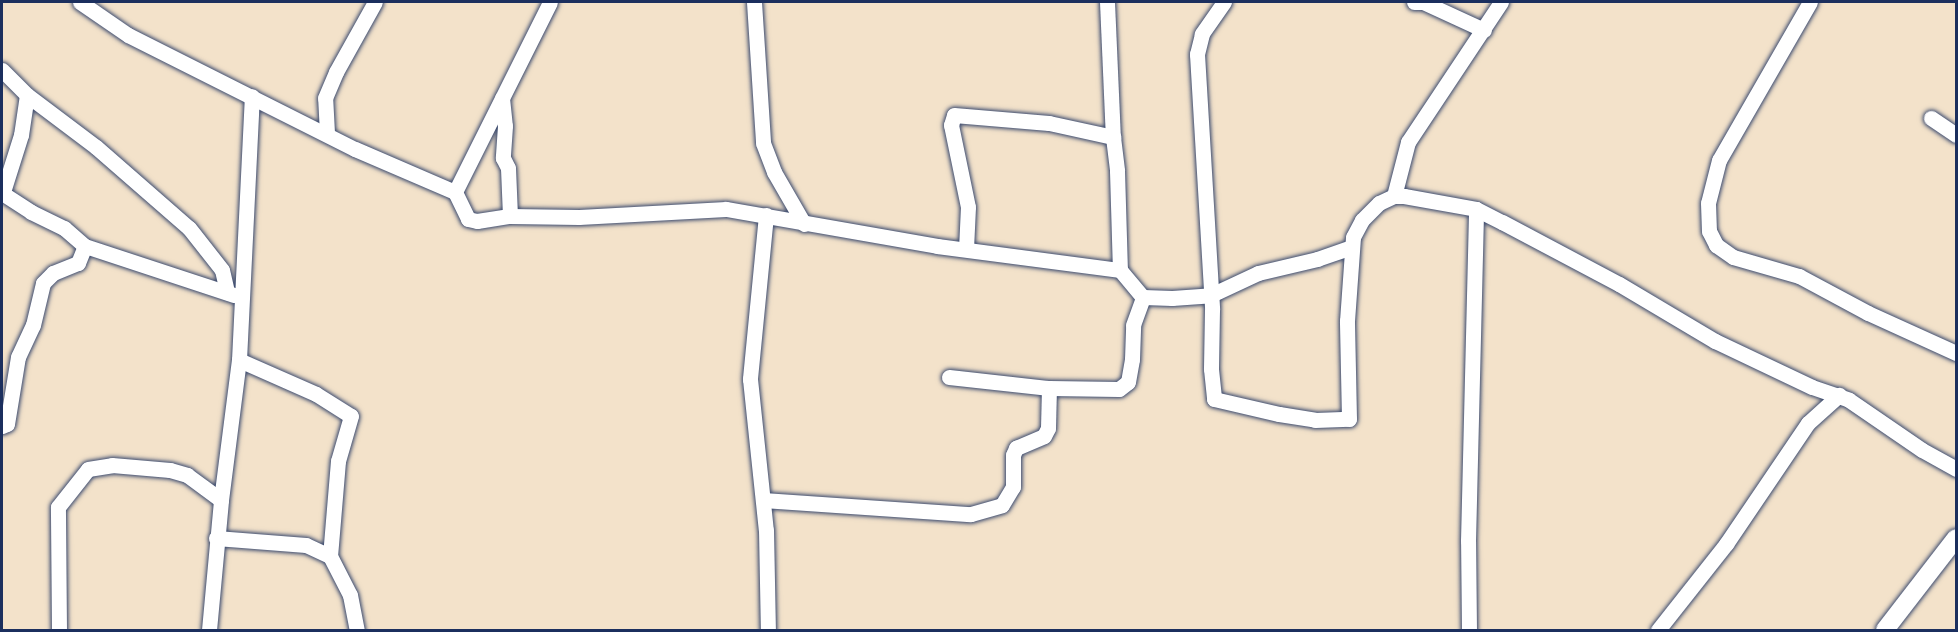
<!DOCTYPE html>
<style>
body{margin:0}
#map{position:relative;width:1958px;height:632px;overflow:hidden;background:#f3e2ca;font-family:"Libre Caslon Text",serif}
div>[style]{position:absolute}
.roads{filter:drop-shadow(0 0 2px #3b4a6e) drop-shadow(0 0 2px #3b4a6e)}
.minor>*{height:15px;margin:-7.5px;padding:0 7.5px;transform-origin:7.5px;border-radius:7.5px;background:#fff}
.major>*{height:18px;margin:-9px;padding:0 9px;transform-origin:9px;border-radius:9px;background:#fff}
span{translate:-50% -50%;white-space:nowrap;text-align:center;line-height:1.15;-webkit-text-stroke:6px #f7f3e8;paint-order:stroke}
.frame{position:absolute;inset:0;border:3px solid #1b2f5e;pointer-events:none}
</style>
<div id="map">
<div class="roads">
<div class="minor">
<div style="left:80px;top:2px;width:58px;rotate:34.5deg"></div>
<div style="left:128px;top:35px;width:254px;rotate:26.7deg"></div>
<div style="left:355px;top:149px;width:109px;rotate:23.3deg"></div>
<div style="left:455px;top:192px;width:30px;rotate:64deg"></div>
<div style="left:468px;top:219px;width:9px;rotate:13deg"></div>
<div style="left:477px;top:221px;width:33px;rotate:-9deg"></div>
<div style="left:510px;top:216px;width:69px;rotate:0.8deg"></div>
<div style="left:579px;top:217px;width:147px;rotate:-3.1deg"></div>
<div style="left:726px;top:209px;width:214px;rotate:9.9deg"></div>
<div style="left:937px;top:246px;width:185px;rotate:7.5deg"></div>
<div style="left:1120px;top:270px;width:35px;rotate:50deg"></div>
<div style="left:1143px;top:297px;width:29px;rotate:2deg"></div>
<div style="left:1172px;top:298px;width:39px;rotate:-4deg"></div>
<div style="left:1211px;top:295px;width:52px;rotate:-25.1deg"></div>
<div style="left:1258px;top:273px;width:61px;rotate:-13.3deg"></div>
<div style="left:1317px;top:259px;width:37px;rotate:-19deg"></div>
<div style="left:754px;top:2px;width:141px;rotate:86.3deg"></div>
<div style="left:763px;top:143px;width:31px;rotate:69deg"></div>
<div style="left:774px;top:172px;width:60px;rotate:60deg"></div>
<div style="left:1107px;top:2px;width:135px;rotate:87.5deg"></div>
<div style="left:1224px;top:2px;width:39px;rotate:125deg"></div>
<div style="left:1202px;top:34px;width:21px;rotate:104deg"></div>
<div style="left:1197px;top:54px;width:256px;rotate:86.6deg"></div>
<div style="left:1212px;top:310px;width:59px;rotate:91deg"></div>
<div style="left:1211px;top:369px;width:30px;rotate:84deg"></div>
<div style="left:1214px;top:399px;width:67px;rotate:13deg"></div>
<div style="left:1279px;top:414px;width:36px;rotate:9deg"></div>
<div style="left:1315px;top:420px;width:34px;rotate:-2deg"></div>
<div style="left:1349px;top:419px;width:98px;rotate:-91.2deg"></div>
<div style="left:1347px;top:321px;width:84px;rotate:-85.9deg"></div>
<div style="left:1353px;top:237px;width:19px;rotate:-62deg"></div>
<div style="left:1362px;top:220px;width:24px;rotate:-45deg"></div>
<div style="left:1379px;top:203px;width:17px;rotate:-25deg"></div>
<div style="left:1394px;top:196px;width:10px"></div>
<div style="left:1404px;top:196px;width:73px;rotate:10.2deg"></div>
<div style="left:1476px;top:209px;width:29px;rotate:27deg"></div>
<div style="left:1502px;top:222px;width:132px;rotate:27.9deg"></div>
<div style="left:1619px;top:284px;width:112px;rotate:30.7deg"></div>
<div style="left:1715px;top:341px;width:107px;rotate:25.4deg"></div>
<div style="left:1812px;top:387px;width:39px;rotate:19deg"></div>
<div style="left:1849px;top:400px;width:88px;rotate:34.4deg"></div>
<div style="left:1922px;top:450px;width:39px;rotate:29deg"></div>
<div style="left:1414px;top:2px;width:9px"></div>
<div style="left:1423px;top:2px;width:67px;rotate:24.7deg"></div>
<div style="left:1810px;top:2px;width:182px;rotate:119.9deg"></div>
<div style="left:1719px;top:160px;width:44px;rotate:104.3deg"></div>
<div style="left:1708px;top:203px;width:28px;rotate:88deg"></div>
<div style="left:1709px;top:231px;width:16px;rotate:63deg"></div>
<div style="left:1716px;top:245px;width:21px;rotate:35deg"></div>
<div style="left:1733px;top:257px;width:69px;rotate:16.1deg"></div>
<div style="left:1799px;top:276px;width:78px;rotate:28.2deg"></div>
<div style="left:1868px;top:313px;width:97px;rotate:24.4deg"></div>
<div style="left:2px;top:70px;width:35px;rotate:45deg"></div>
<div style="left:27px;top:95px;width:86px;rotate:37deg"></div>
<div style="left:96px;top:147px;width:123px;rotate:41.1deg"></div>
<div style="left:189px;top:228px;width:53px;rotate:51.8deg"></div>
<div style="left:222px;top:270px;width:23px;rotate:77deg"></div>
<div style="left:502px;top:98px;width:28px;rotate:84deg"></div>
<div style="left:505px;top:126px;width:32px;rotate:94deg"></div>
<div style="left:503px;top:158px;width:11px;rotate:63deg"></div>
<div style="left:508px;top:168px;width:48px;rotate:87.6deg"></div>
<div style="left:1931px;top:118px;width:30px;rotate:34deg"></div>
<div style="left:327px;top:133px;width:35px;rotate:-93deg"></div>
<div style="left:325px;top:98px;width:28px;rotate:-67deg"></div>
<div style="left:336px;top:72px;width:80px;rotate:-60.9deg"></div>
<div style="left:3px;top:192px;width:60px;rotate:-72.5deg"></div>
<div style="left:21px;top:135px;width:40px;rotate:-81.5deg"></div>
<div style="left:455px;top:192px;width:212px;rotate:-63.4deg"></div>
<div style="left:2px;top:193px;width:35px;rotate:33deg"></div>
<div style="left:31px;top:212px;width:37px;rotate:26deg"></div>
<div style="left:64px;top:228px;width:28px;rotate:41deg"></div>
<div style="left:85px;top:246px;width:157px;rotate:18.2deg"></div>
<div style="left:1394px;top:196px;width:56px;rotate:-75.5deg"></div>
<div style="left:1408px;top:142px;width:168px;rotate:-56.4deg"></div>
<div style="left:766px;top:215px;width:165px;rotate:95.6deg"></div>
<div style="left:750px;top:379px;width:152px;rotate:84deg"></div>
<div style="left:766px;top:530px;width:100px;rotate:88.9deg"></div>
<div style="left:966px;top:249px;width:42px;rotate:-87.3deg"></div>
<div style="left:968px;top:207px;width:84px;rotate:-101.7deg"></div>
<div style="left:951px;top:125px;width:10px;rotate:-73deg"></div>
<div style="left:954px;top:115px;width:95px;rotate:4.8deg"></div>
<div style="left:1049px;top:123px;width:66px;rotate:12.3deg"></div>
<div style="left:1113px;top:137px;width:34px;rotate:83deg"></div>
<div style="left:1117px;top:171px;width:99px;rotate:88.3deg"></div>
<div style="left:239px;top:360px;width:84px;rotate:23.8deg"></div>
<div style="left:316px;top:394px;width:41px;rotate:32.2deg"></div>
<div style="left:351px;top:416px;width:47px;rotate:106.1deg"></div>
<div style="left:338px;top:461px;width:95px;rotate:94.8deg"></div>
<div style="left:949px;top:377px;width:101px;rotate:6.3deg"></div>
<div style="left:1049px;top:388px;width:70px;rotate:0.8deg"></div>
<div style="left:1119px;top:389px;width:11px;rotate:-38deg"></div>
<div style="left:1128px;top:382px;width:23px;rotate:-80deg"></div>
<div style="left:1132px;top:359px;width:34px;rotate:-88deg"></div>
<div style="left:1133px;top:325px;width:30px;rotate:-70deg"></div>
<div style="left:2px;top:426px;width:5px;rotate:-22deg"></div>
<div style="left:7px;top:424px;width:68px;rotate:-80.7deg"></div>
<div style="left:18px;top:357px;width:35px;rotate:-65deg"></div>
<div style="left:33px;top:325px;width:43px;rotate:-76.6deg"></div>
<div style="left:43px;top:283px;width:14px;rotate:-45deg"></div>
<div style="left:53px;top:273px;width:27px;rotate:-22deg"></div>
<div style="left:78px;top:263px;width:18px;rotate:-68deg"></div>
<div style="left:763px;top:500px;width:208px;rotate:3.9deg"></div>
<div style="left:971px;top:514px;width:32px;rotate:-16deg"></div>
<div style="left:1002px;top:505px;width:21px;rotate:-59deg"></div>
<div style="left:1013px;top:487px;width:32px;rotate:-90deg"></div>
<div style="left:1013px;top:455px;width:8px;rotate:-67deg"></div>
<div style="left:1016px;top:448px;width:30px;rotate:-23deg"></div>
<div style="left:1044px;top:436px;width:9px;rotate:-63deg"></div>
<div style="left:1048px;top:428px;width:40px;rotate:-88.6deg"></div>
<div style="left:216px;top:538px;width:90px;rotate:4.4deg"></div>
<div style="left:306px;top:545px;width:26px;rotate:25deg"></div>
<div style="left:330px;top:556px;width:44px;rotate:62.9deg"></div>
<div style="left:350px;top:595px;width:36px;rotate:79deg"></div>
<div style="left:59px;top:630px;width:123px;rotate:-90.5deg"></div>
<div style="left:58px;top:507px;width:48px;rotate:-51.7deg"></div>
<div style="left:88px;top:469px;width:24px;rotate:-9deg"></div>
<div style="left:112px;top:465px;width:58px;rotate:4.9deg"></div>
<div style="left:170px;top:470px;width:18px;rotate:16deg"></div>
<div style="left:187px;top:475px;width:42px;rotate:36.3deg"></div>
<div style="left:209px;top:630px;width:131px;rotate:-84.7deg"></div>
<div style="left:221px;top:500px;width:141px;rotate:-82.7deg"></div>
<div style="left:239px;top:360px;width:264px;rotate:-87.2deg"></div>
<div style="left:1469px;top:630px;width:89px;rotate:-90.6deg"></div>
<div style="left:1468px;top:541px;width:332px;rotate:-88.6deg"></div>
<div style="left:1658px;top:630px;width:110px;rotate:-51.7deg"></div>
<div style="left:1726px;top:544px;width:146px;rotate:-55.9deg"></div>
<div style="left:1808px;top:423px;width:42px;rotate:-42.1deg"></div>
</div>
<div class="major">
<div style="left:1885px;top:630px;width:116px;rotate:-52.3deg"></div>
</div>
</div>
<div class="frame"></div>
</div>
